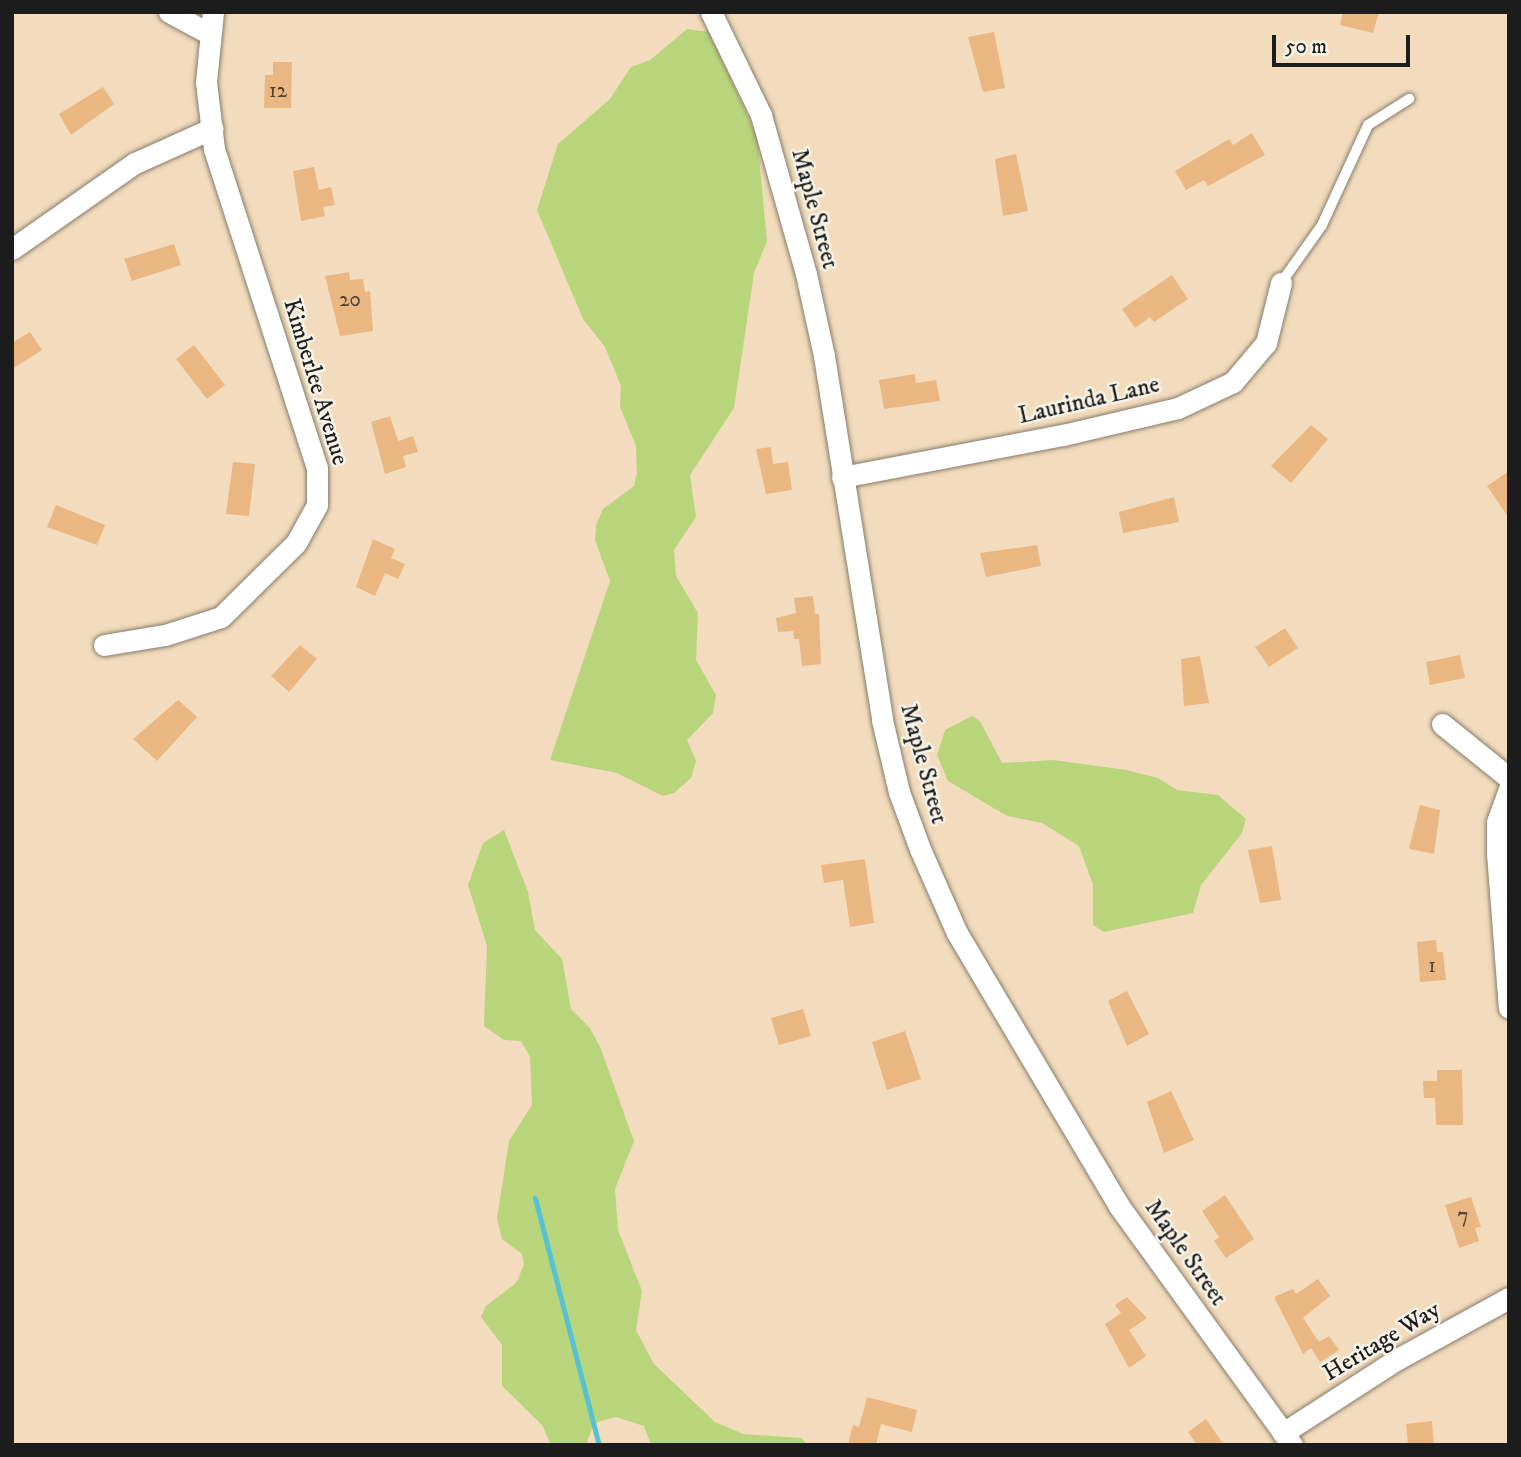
<!DOCTYPE html>
<style>
body{margin:0}
#map{position:relative;width:1521px;height:1457px;overflow:hidden;background:#f2dcbd;font-family:"IM FELL DW Pica",serif}
div>[style]{position:absolute}
.green>*{inset:0;background:#b9d57c}
.stream>*{height:5px;margin:-2.5px;padding:0 2.5px;transform-origin:2.5px;border-radius:2.5px;background:#57c1d2}
.building>*{inset:0;background:#eab783}
.roads{filter:drop-shadow(0 0 2px #877c6c) drop-shadow(0 0 2px #877c6c)}
.service>*{height:10px;margin:-5px;padding:0 5px;transform-origin:5px;border-radius:5px;background:#fff}
.minor>*{height:21px;margin:-10.5px;padding:0 10.5px;transform-origin:10.5px;border-radius:10.5px;background:#fff}
span{translate:-50% -50%;white-space:nowrap;text-align:center;line-height:1.15;-webkit-text-stroke:5px #f7f3e8;paint-order:stroke}
.number-label{font-size:21px;color:#504336}
.number-label span{-webkit-text-stroke-width:0}
.street-label{font-size:24px;color:#1c1c1c}
.frame{position:absolute;inset:0;border:14px solid #1c1c1c;pointer-events:none}
.scale{position:absolute;left:1272px;top:35px;width:138px;height:32px;box-sizing:border-box;border:4px solid #1c1c1c;border-top:0;padding-left:9px;font-size:21px;line-height:24px;white-space:nowrap;color:#1c1c1c;-webkit-text-stroke:5px #f7f3e8;paint-order:stroke}
</style>
<div id="map">
<div class="green">
<div style="clip-path:polygon(687px 29px,709px 32px,757px 136px,767px 241px,754px 273px,734px 408px,690px 475px,696px 517px,674px 550px,676px 576px,698px 613px,696px 660px,716px 695px,713px 713px,687px 740px,696px 761px,691px 778px,674px 793px,663px 796px,617px 773px,550px 760px,610px 581px,595px 540px,596px 525px,603px 509px,634px 486px,637px 473px,636px 446px,620px 407px,621px 386px,605px 347px,583px 319px,537px 210px,558px 144px,609px 100px,631px 67px,650px 60px)"></div>
<div style="clip-path:polygon(972px 716px,980px 721px,1002px 763px,1054px 760px,1126px 770px,1158px 778px,1177px 790px,1218px 795px,1246px 819px,1242px 833px,1201px 885px,1193px 913px,1104px 932px,1093px 925px,1093px 885px,1079px 846px,1042px 823px,1007px 816px,948px 781px,937px 755px,945px 730px)"></div>
<div style="clip-path:polygon(504px 830px,528px 892px,535px 930px,562px 959px,571px 1009px,590px 1028px,601px 1049px,634px 1141px,615px 1189px,618px 1230px,642px 1291px,636px 1330px,654px 1364px,715px 1422px,743px 1434px,801px 1438px,808px 1445px,651px 1445px,644px 1426px,616px 1417px,594px 1423px,586px 1445px,551px 1445px,542px 1425px,502px 1386px,502px 1345px,481px 1317px,486px 1306px,516px 1283px,524px 1265px,522px 1254px,502px 1239px,497px 1218px,509px 1141px,532px 1105px,530px 1057px,521px 1041px,504px 1040px,484px 1026px,487px 946px,468px 885px,483px 843px)"></div>
</div>
<div class="stream">
<div style="left:535px;top:1198px;width:255px;rotate:75.5deg"></div>
</div>
<div class="building">
<div style="clip-path:polygon(1343px 12px,1379px 12px,1373px 33px,1340px 25px)"></div>
<div style="clip-path:polygon(994px 32px,1005px 88px,983px 92px,968px 37px)"></div>
<div style="clip-path:polygon(273px 62px,292px 62px,291px 108px,264px 108px,265px 75px,273px 75px)"></div>
<div style="clip-path:polygon(103px 87px,114px 104px,71px 135px,59px 114px)"></div>
<div style="clip-path:polygon(1252px 133px,1265px 155px,1208px 186px,1204px 180px,1186px 190px,1175px 171px,1229px 139px,1233px 145px)"></div>
<div style="clip-path:polygon(1016px 154px,1028px 211px,1003px 216px,995px 159px)"></div>
<div style="clip-path:polygon(314px 167px,319px 190px,331px 187px,335px 205px,323px 207px,325px 216px,301px 221px,293px 171px)"></div>
<div style="clip-path:polygon(174px 244px,181px 265px,132px 281px,124px 259px)"></div>
<div style="clip-path:polygon(349px 272px,350px 280px,363px 279px,365px 292px,370px 291px,373px 331px,340px 336px,325px 276px)"></div>
<div style="clip-path:polygon(1172px 275px,1188px 299px,1154px 322px,1150px 317px,1135px 328px,1122px 309px)"></div>
<div style="clip-path:polygon(30px 332px,42px 350px,12px 369px,12px 343px)"></div>
<div style="clip-path:polygon(194px 345px,225px 385px,207px 399px,176px 359px)"></div>
<div style="clip-path:polygon(915px 374px,916px 383px,936px 380px,940px 401px,884px 409px,879px 380px)"></div>
<div style="clip-path:polygon(390px 416px,398px 441px,413px 436px,418px 452px,403px 456px,406px 467px,385px 474px,371px 422px)"></div>
<div style="clip-path:polygon(1311px 425px,1328px 439px,1291px 483px,1271px 466px)"></div>
<div style="clip-path:polygon(771px 447px,773px 464px,788px 462px,792px 490px,766px 494px,756px 449px)"></div>
<div style="clip-path:polygon(233px 462px,255px 464px,249px 516px,226px 514px)"></div>
<div style="clip-path:polygon(1509px 471px,1509px 518px,1487px 486px)"></div>
<div style="clip-path:polygon(1174px 497px,1179px 522px,1123px 533px,1119px 512px)"></div>
<div style="clip-path:polygon(56px 505px,105px 525px,97px 545px,47px 527px)"></div>
<div style="clip-path:polygon(373px 539px,395px 549px,391px 558px,405px 564px,398px 579px,385px 573px,375px 596px,356px 587px)"></div>
<div style="clip-path:polygon(1037px 545px,1041px 566px,986px 577px,980px 553px)"></div>
<div style="clip-path:polygon(813px 596px,815px 614px,819px 614px,821px 664px,802px 666px,799px 639px,794px 639px,793px 631px,778px 632px,776px 618px,796px 613px,794px 598px)"></div>
<div style="clip-path:polygon(1285px 628px,1298px 648px,1269px 667px,1255px 647px)"></div>
<div style="clip-path:polygon(300px 645px,317px 659px,289px 692px,271px 676px)"></div>
<div style="clip-path:polygon(1460px 655px,1465px 678px,1430px 685px,1426px 662px)"></div>
<div style="clip-path:polygon(1200px 656px,1209px 703px,1184px 706px,1181px 659px)"></div>
<div style="clip-path:polygon(178px 700px,197px 717px,157px 761px,133px 739px)"></div>
<div style="clip-path:polygon(1420px 805px,1440px 810px,1434px 854px,1409px 849px)"></div>
<div style="clip-path:polygon(1272px 846px,1281px 900px,1260px 903px,1248px 850px)"></div>
<div style="clip-path:polygon(865px 859px,874px 923px,850px 927px,843px 880px,824px 883px,821px 865px)"></div>
<div style="clip-path:polygon(1436px 940px,1437px 952px,1443px 952px,1446px 980px,1420px 982px,1417px 942px)"></div>
<div style="clip-path:polygon(1127px 991px,1149px 1034px,1127px 1046px,1108px 1001px)"></div>
<div style="clip-path:polygon(803px 1009px,811px 1036px,779px 1045px,771px 1018px)"></div>
<div style="clip-path:polygon(905px 1031px,921px 1079px,887px 1090px,872px 1042px)"></div>
<div style="clip-path:polygon(1437px 1070px,1462px 1070px,1463px 1125px,1436px 1125px,1435px 1098px,1424px 1098px,1423px 1081px,1437px 1081px)"></div>
<div style="clip-path:polygon(1171px 1091px,1194px 1140px,1164px 1153px,1147px 1102px)"></div>
<div style="clip-path:polygon(1225px 1195px,1254px 1239px,1226px 1258px,1214px 1241px,1219px 1237px,1202px 1211px)"></div>
<div style="clip-path:polygon(1471px 1197px,1481px 1227px,1475px 1228px,1479px 1241px,1459px 1248px,1445px 1205px)"></div>
<div style="clip-path:polygon(1318px 1279px,1330px 1296px,1303px 1318px,1319px 1342px,1329px 1336px,1339px 1350px,1320px 1362px,1311px 1348px,1303px 1354px,1274px 1297px,1293px 1289px,1296px 1294px)"></div>
<div style="clip-path:polygon(1127px 1297px,1147px 1318px,1129px 1330px,1146px 1356px,1129px 1368px,1105px 1324px,1121px 1313px,1115px 1305px)"></div>
<div style="clip-path:polygon(867px 1397px,917px 1410px,912px 1432px,881px 1424px,876px 1445px,848px 1445px,853px 1425px,859px 1427px)"></div>
<div style="clip-path:polygon(1206px 1419px,1224px 1445px,1197px 1445px,1188px 1432px)"></div>
<div style="clip-path:polygon(1432px 1421px,1434px 1445px,1408px 1445px,1406px 1424px)"></div>
</div>
<div class="roads">
<div class="service">
<div style="left:1281px;top:283px;width:71px;rotate:-54.7deg"></div>
<div style="left:1322px;top:225px;width:110px;rotate:-65.3deg"></div>
<div style="left:1368px;top:125px;width:49px;rotate:-32.4deg"></div>
</div>
<div class="minor">
<div style="left:169px;top:12px;width:44px;rotate:28.3deg"></div>
<div style="left:711px;top:12px;width:114px;rotate:64.1deg"></div>
<div style="left:761px;top:115px;width:165px;rotate:74.2deg"></div>
<div style="left:806px;top:274px;width:84px;rotate:77.6deg"></div>
<div style="left:824px;top:356px;width:369px;rotate:80.9deg"></div>
<div style="left:882px;top:720px;width:74px;rotate:76.7deg"></div>
<div style="left:899px;top:792px;width:61px;rotate:69.8deg"></div>
<div style="left:920px;top:849px;width:92px;rotate:66.2deg"></div>
<div style="left:957px;top:933px;width:317px;rotate:59.3deg"></div>
<div style="left:1119px;top:1206px;width:295px;rotate:54.1deg"></div>
<div style="left:12px;top:249px;width:150px;rotate:-35deg"></div>
<div style="left:135px;top:163px;width:85px;rotate:-24.2deg"></div>
<div style="left:842px;top:477px;width:225px;rotate:-10.8deg"></div>
<div style="left:1063px;top:435px;width:118px;rotate:-13.2deg"></div>
<div style="left:1178px;top:408px;width:61px;rotate:-25.3deg"></div>
<div style="left:1233px;top:382px;width:51px;rotate:-49.8deg"></div>
<div style="left:1266px;top:343px;width:62px;rotate:-76deg"></div>
<div style="left:104px;top:645px;width:62px;rotate:-9.3deg"></div>
<div style="left:165px;top:635px;width:59px;rotate:-17.8deg"></div>
<div style="left:221px;top:617px;width:105px;rotate:-44.6deg"></div>
<div style="left:296px;top:543px;width:43px;rotate:-61.1deg"></div>
<div style="left:317px;top:505px;width:37px;rotate:-90deg"></div>
<div style="left:317px;top:468px;width:335px;rotate:-107.9deg"></div>
<div style="left:214px;top:149px;width:67px;rotate:-96.8deg"></div>
<div style="left:206px;top:82px;width:70px;rotate:-84.3deg"></div>
<div style="left:1442px;top:724px;width:86px;rotate:38.9deg"></div>
<div style="left:1509px;top:789px;width:35px;rotate:110deg"></div>
<div style="left:1497px;top:822px;width:31px;rotate:90deg"></div>
<div style="left:1497px;top:853px;width:155px;rotate:85.6deg"></div>
<div style="left:1283px;top:1433px;width:135px;rotate:-32.9deg"></div>
<div style="left:1396px;top:1360px;width:129px;rotate:-28.8deg"></div>
</div>
</div>
<div class="number-label">
<span style="left:278px;top:91px">12</span>
<span style="left:350px;top:300px">20</span>
<span style="left:1432px;top:966px">1</span>
<span style="left:1463px;top:1216px">7</span>
</div>
<div class="street-label">
<span style="left:814px;top:209px;rotate:75deg">Maple Street</span>
<span style="left:315px;top:382px;rotate:73deg">Kimberlee Avenue</span>
<span style="left:1089px;top:401px;rotate:-13deg">Laurinda Lane</span>
<span style="left:923px;top:764px;rotate:75deg">Maple Street</span>
<span style="left:1185px;top:1253px;rotate:55deg">Maple Street</span>
<span style="left:1382px;top:1342px;rotate:-31deg">Heritage Way</span>
</div>
<div class="frame"></div>
<div class="scale">50 m</div>
</div>
